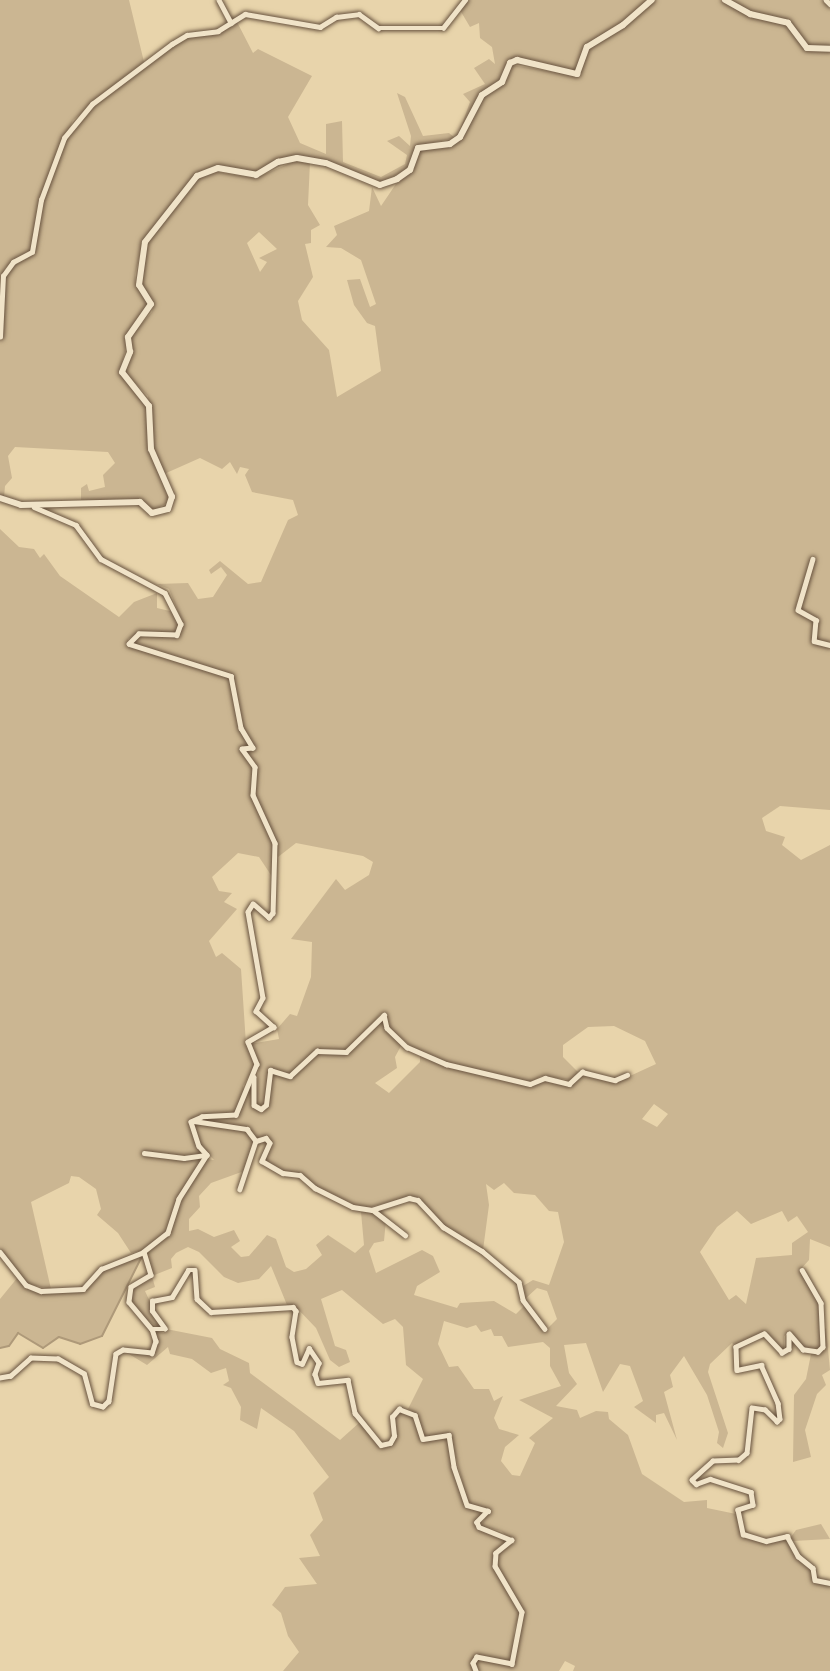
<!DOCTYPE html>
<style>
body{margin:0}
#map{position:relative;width:830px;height:1671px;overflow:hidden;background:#e8d4ab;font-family:"Old Standard TT",serif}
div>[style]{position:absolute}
.green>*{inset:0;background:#cbb692}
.stream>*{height:2px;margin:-1px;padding:0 1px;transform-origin:1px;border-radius:1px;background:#ae9979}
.roads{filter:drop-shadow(0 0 2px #67523e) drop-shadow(0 0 2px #67523e)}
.street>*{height:4.5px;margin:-2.25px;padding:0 2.25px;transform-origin:2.25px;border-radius:2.25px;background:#f0e3c8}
.secondary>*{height:6px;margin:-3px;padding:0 3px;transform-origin:3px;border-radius:3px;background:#f0e3c8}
span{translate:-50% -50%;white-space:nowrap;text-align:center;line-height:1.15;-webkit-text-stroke:5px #f0e3c8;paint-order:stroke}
</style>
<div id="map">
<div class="green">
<div style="clip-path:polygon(0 0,129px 0,144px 62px,73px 120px,39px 199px,31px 251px,5px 268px,0 285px)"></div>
<div style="clip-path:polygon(467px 0,647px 0,622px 23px,585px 45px,576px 72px,509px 62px,500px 80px,480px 93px,458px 135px,470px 102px,463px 94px,485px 84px,474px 68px,489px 59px,495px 64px,492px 47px,480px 38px,479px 23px,470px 27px,460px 10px)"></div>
<div style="clip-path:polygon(evenodd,656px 0,720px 0,750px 16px,787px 25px,805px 50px,830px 51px,830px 643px,815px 640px,817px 619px,799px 609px,814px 558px,796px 605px,801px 614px,815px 620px,812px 642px,830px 646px,830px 810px,780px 806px,762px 818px,766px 831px,785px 837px,782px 845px,801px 860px,830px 845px,830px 1247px,810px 1239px,809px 1260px,800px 1270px,820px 1304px,821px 1349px,804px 1348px,789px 1333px,784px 1336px,784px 1352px,764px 1333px,735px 1346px,732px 1343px,710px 1364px,708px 1372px,728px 1433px,723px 1448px,717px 1443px,719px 1432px,707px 1395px,684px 1356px,670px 1375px,673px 1387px,664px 1392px,677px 1440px,664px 1413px,656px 1415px,656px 1423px,634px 1407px,643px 1401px,630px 1366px,620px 1364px,603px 1392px,586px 1343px,564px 1345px,569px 1373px,577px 1384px,556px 1406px,577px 1410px,580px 1418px,596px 1411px,608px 1412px,609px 1419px,628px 1435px,642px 1474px,684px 1502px,707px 1500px,707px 1508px,736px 1514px,745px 1538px,766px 1543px,788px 1539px,797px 1557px,811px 1569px,814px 1580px,830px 1584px,830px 1671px,573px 1671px,575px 1666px,565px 1661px,559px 1671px,478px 1671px,474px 1663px,477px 1658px,508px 1666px,515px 1661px,516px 1631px,523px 1612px,495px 1560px,501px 1550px,515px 1543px,501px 1531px,481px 1526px,489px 1511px,468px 1504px,450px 1434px,424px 1437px,416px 1414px,408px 1409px,423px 1379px,406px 1365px,403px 1327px,395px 1319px,383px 1324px,342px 1290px,321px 1299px,335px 1346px,346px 1350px,350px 1362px,339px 1367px,330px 1360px,316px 1328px,294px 1305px,287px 1305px,271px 1266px,259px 1279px,238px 1283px,224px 1277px,199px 1252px,188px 1247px,176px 1253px,171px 1259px,172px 1268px,152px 1276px,155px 1287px,145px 1291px,163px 1330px,136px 1313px,130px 1295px,132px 1288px,152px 1276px,146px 1252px,169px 1234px,190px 1179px,207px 1159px,214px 1160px,200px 1145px,193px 1122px,246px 1130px,256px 1147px,247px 1170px,211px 1183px,199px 1196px,200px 1207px,189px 1219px,189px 1231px,198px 1229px,214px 1237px,234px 1230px,240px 1241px,231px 1247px,241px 1257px,249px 1256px,267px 1235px,276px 1239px,286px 1267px,294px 1272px,306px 1269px,322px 1255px,316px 1245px,328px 1235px,355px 1253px,364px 1245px,361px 1212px,372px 1211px,386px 1220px,384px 1241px,374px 1243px,369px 1251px,376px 1273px,422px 1250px,433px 1256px,440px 1272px,417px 1286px,414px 1295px,457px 1308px,460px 1303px,494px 1301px,516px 1314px,525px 1305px,545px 1331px,557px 1319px,547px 1291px,537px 1288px,525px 1299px,523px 1286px,533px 1280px,549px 1285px,564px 1242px,558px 1212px,549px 1211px,535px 1195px,514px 1193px,504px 1183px,494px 1190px,486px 1184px,489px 1205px,483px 1250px,444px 1226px,413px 1196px,362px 1209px,316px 1187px,301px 1173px,284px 1172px,264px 1160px,272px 1143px,267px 1137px,257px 1139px,247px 1128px,197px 1120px,236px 1116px,252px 1079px,252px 1105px,257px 1110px,264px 1109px,271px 1071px,290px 1077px,318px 1053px,347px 1053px,367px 1037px,381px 1016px,386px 1029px,402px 1044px,395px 1057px,397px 1068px,375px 1083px,389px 1093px,420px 1062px,420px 1055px,446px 1066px,529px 1086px,541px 1079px,570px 1085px,582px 1073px,619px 1081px,656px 1064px,645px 1041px,614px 1026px,588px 1027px,563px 1045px,563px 1057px,578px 1072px,571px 1080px,541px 1076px,530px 1083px,447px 1063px,417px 1051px,388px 1027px,388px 1017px,380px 1014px,365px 1035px,345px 1051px,317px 1050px,289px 1075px,270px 1069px,265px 1104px,256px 1106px,259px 1064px,249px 1044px,279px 1039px,277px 1029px,290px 1014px,297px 1016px,311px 977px,312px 942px,291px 939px,336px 879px,345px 890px,369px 875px,373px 862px,363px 856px,296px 843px,278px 857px,255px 795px,256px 767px,244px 749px,250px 752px,254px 748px,242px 728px,232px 675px,130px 643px,140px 635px,178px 635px,183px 624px,169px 589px,157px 584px,188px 583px,198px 599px,213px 597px,227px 575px,221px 567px,211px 574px,209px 570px,220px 561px,248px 584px,261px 582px,288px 520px,298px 515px,293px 500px,252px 492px,245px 475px,249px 469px,240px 467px,237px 474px,230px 462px,222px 469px,200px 458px,164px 474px,153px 449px,148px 396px,124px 372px,132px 353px,130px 337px,152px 312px,154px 303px,141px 285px,140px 269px,147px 243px,160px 223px,195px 181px,209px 171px,256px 178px,297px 160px,310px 162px,308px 205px,320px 225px,311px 230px,311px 243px,305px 244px,313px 277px,298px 301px,302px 320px,329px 350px,337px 397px,381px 371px,375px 326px,367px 323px,354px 305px,347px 280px,360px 279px,370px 307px,376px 304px,361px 260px,341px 248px,326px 247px,337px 235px,334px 226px,369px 211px,372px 187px,381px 206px,398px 181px,412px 172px,419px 150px,450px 147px,461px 139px,483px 96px,503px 83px,512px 65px,578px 76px,588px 49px,656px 0,259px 232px,277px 249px,259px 258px,267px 262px,260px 272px,247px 243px,259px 232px,656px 0,654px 1104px,668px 1114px,657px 1127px,642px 1119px,654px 1104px,656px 0,737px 1211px,751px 1224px,782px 1211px,788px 1222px,797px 1216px,808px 1232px,792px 1243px,792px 1255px,756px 1258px,746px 1304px,736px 1295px,729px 1300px,700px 1252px,717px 1227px,737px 1211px,656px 0,444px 1321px,467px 1328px,476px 1325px,481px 1332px,491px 1329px,494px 1336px,502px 1336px,508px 1347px,543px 1342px,550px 1348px,550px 1366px,561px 1386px,519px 1400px,553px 1418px,529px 1438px,535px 1443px,520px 1476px,512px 1475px,501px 1461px,505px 1447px,519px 1435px,499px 1429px,494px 1418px,503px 1396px,494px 1401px,489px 1389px,474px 1389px,458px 1366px,449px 1367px,438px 1344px,444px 1321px)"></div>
<div style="clip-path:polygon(730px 0,824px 0,830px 6px,830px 47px,808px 46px,789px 21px,751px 12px)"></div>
<div style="clip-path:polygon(236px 20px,253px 53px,258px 49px,312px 76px,288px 117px,300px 143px,326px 154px,326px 124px,342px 121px,343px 162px,381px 177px,405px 164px,407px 155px,387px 141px,399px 136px,410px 146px,411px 136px,397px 93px,405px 97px,423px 136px,449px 133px,455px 138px,417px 146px,408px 169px,380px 183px,327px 161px,297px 155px,277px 160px,255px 173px,218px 166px,196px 174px,143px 241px,135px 275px,136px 286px,149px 304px,131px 328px,120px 371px,147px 406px,149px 450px,170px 501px,153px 511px,142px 501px,81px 500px,81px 488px,87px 484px,89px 491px,105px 487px,103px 475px,115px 463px,108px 452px,15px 447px,8px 456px,12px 478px,5px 486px,4px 498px,0 496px,0 340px,4px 277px,14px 264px,33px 252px,42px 200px,65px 139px,93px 105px,173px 45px,187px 36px,211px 34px)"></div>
<div style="clip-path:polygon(0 529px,19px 547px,34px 549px,40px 558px,44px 554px,60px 576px,119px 617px,134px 602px,157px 593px,157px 608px,174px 612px,180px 624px,176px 633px,139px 632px,128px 639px,128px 645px,230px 677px,240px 729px,251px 748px,241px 749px,253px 768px,252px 795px,273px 844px,275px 859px,275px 881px,259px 857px,238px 853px,212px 877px,219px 891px,232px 893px,224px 902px,237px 909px,209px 941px,216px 957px,222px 953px,241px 969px,246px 1044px,256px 1064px,243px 1086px,245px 1095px,235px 1114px,201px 1115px,190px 1122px,197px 1147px,204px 1153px,184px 1157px,147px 1153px,184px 1159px,205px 1156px,177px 1198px,167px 1232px,144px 1250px,131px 1253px,118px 1233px,97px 1215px,101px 1209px,96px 1189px,79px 1177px,71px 1176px,69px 1183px,31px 1202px,51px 1289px,27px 1284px,0 1250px)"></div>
<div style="clip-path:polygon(143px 1253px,102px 1336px,80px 1344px,59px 1337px,43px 1348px,18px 1333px,9px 1346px,0 1348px,0 1299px,18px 1277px,32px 1290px,84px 1291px,101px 1270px)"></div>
<div style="clip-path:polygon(826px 1328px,830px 1370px,822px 1375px,826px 1385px,817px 1394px,805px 1430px,811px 1457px,793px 1462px,794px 1395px,806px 1379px,811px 1354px,825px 1348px,822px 1333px)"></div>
<div style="clip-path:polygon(166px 1329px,212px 1338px,220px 1349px,249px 1363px,250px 1373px,340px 1440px,360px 1422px,386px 1448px,391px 1444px,394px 1418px,400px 1411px,414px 1416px,422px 1440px,446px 1435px,466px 1505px,485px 1513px,476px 1522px,478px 1528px,500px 1534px,510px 1544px,499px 1547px,492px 1560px,520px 1612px,514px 1630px,512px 1663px,477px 1655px,471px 1663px,474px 1671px,283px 1671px,299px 1652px,288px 1636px,281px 1613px,272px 1605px,285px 1587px,317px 1584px,299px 1558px,320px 1556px,310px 1535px,323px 1520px,313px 1493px,329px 1477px,294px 1431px,261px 1408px,257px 1429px,240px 1420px,241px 1407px,231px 1388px,223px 1385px,229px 1381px,226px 1368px,211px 1373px,192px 1359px,170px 1354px,168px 1347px,147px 1365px,124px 1351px,153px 1355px,158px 1341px,154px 1331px,164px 1333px)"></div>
<div style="clip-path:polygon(821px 1524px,830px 1539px,793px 1541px,791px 1537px,796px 1530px)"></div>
</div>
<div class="stream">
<div style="left:0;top:1348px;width:9px;rotate:-13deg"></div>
<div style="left:9px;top:1346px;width:16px;rotate:-55deg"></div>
<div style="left:18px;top:1333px;width:29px;rotate:31deg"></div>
<div style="left:43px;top:1348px;width:19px;rotate:-35deg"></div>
<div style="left:59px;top:1337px;width:22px;rotate:18deg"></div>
<div style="left:80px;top:1344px;width:23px;rotate:-20deg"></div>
<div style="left:102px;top:1336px;width:92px;rotate:-63.4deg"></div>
</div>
<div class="roads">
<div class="street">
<div style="left:219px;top:0;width:26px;rotate:62deg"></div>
<div style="left:826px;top:0;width:6px;rotate:45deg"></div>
<div style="left:0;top:337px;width:61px;rotate:-87.2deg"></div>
<div style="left:3px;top:276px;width:17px;rotate:-54deg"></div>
<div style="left:13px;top:262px;width:21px;rotate:-28deg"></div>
<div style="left:32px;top:252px;width:53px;rotate:-80.2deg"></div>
<div style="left:41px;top:200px;width:66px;rotate:-69.6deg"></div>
<div style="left:64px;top:138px;width:44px;rotate:-50.5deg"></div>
<div style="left:92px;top:104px;width:100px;rotate:-36.9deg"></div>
<div style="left:172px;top:44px;width:17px;rotate:-31deg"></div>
<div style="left:187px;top:35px;width:31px;rotate:-7deg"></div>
<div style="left:218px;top:31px;width:32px;rotate:-32deg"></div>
<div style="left:245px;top:14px;width:76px;rotate:9.8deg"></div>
<div style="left:320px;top:27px;width:19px;rotate:-32deg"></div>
<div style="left:336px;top:17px;width:23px;rotate:-7deg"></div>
<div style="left:359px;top:14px;width:24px;rotate:36deg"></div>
<div style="left:378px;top:28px;width:65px"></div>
<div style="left:443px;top:28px;width:36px;rotate:-52deg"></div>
<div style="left:34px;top:507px;width:46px;rotate:23.2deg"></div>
<div style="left:76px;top:525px;width:42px;rotate:53.7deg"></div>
<div style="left:101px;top:559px;width:72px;rotate:28deg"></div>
<div style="left:165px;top:593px;width:35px;rotate:63deg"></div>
<div style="left:181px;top:624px;width:12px;rotate:110deg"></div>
<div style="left:177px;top:635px;width:38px;rotate:-178deg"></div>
<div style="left:139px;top:634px;width:14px;rotate:135deg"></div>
<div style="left:129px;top:644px;width:107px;rotate:17.4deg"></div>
<div style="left:231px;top:676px;width:53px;rotate:79.1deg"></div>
<div style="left:241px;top:728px;width:23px;rotate:59deg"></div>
<div style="left:253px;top:748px;width:11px;rotate:175deg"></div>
<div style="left:242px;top:749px;width:22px;rotate:54deg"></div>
<div style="left:255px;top:767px;width:28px;rotate:94deg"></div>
<div style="left:253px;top:795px;width:53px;rotate:65.4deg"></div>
<div style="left:275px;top:843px;width:70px;rotate:91.6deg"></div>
<div style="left:273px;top:913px;width:6px;rotate:129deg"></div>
<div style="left:269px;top:918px;width:21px;rotate:-139deg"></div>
<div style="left:253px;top:904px;width:9px;rotate:122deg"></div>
<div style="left:248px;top:912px;width:87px;rotate:80.1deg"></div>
<div style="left:263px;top:998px;width:15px;rotate:118deg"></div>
<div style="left:256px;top:1011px;width:24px;rotate:42deg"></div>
<div style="left:274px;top:1027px;width:30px;rotate:150deg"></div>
<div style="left:248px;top:1042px;width:24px;rotate:68deg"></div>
<div style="left:257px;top:1064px;width:55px;rotate:112.4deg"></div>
<div style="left:236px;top:1115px;width:34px;rotate:177deg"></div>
<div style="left:202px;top:1117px;width:12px;rotate:156deg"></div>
<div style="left:191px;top:1122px;width:25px;rotate:72deg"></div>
<div style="left:199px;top:1146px;width:12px;rotate:48deg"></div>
<div style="left:207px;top:1155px;width:52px;rotate:122.5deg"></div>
<div style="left:179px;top:1199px;width:36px;rotate:108deg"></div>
<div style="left:168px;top:1233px;width:31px;rotate:142deg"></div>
<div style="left:813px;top:559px;width:53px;rotate:106.4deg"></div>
<div style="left:798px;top:610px;width:21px;rotate:29deg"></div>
<div style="left:816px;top:620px;width:21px;rotate:95deg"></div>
<div style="left:814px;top:641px;width:16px;rotate:14deg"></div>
<div style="left:254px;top:1077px;width:28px;rotate:90deg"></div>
<div style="left:254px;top:1105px;width:8px;rotate:30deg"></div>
<div style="left:261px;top:1109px;width:6px;rotate:-39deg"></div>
<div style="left:266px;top:1105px;width:35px;rotate:-83deg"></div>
<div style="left:270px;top:1070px;width:21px;rotate:17deg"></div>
<div style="left:290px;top:1076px;width:37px;rotate:-43deg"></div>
<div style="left:317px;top:1051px;width:29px;rotate:2deg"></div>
<div style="left:346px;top:1052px;width:53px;rotate:-44.2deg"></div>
<div style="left:384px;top:1015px;width:13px;rotate:77deg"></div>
<div style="left:387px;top:1028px;width:28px;rotate:44deg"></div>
<div style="left:407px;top:1047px;width:43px;rotate:23.6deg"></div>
<div style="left:446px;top:1064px;width:86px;rotate:13.4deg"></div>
<div style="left:530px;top:1084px;width:16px;rotate:-22deg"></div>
<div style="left:545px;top:1078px;width:25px;rotate:14deg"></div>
<div style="left:569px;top:1084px;width:18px;rotate:-43deg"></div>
<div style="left:582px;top:1072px;width:34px;rotate:14deg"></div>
<div style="left:615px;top:1080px;width:13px;rotate:-23deg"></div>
<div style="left:194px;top:1121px;width:54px;rotate:8.6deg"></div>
<div style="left:247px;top:1129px;width:15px;rotate:53deg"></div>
<div style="left:256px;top:1141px;width:51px;rotate:108.4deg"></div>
<div style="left:256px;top:1141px;width:10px;rotate:-17deg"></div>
<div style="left:266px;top:1138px;width:6px;rotate:51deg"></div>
<div style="left:270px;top:1143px;width:20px;rotate:114deg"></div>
<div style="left:262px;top:1161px;width:24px;rotate:30deg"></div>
<div style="left:283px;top:1173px;width:17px;rotate:7deg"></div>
<div style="left:300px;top:1175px;width:20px;rotate:41deg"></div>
<div style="left:315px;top:1188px;width:42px;rotate:26.6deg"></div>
<div style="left:353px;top:1207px;width:19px;rotate:9deg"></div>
<div style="left:372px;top:1210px;width:39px;rotate:-18deg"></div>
<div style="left:409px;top:1198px;width:9px;rotate:13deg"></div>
<div style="left:418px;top:1200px;width:37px;rotate:47deg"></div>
<div style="left:443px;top:1227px;width:46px;rotate:31.6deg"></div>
<div style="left:482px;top:1251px;width:48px;rotate:40deg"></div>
<div style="left:519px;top:1282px;width:18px;rotate:77deg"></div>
<div style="left:523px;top:1300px;width:36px;rotate:53deg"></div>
<div style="left:144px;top:1153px;width:40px;rotate:7.1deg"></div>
<div style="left:184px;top:1158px;width:22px;rotate:-8deg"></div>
<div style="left:373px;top:1210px;width:41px;rotate:38deg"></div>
<div style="left:0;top:1252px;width:42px;rotate:51.8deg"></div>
<div style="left:26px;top:1285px;width:16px;rotate:22deg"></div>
<div style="left:41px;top:1291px;width:42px;rotate:-2.7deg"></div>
<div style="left:83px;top:1289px;width:27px;rotate:-48deg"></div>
<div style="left:101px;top:1269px;width:46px;rotate:-21.6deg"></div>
<div style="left:144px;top:1252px;width:24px;rotate:73deg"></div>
<div style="left:151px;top:1275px;width:23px;rotate:149deg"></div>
<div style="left:131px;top:1287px;width:15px;rotate:98deg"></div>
<div style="left:129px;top:1302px;width:35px;rotate:50deg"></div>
<div style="left:152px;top:1329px;width:13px;rotate:72deg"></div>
<div style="left:156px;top:1341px;width:13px;rotate:108deg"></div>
<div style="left:152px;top:1353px;width:29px;rotate:-174deg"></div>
<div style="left:123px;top:1350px;width:8px;rotate:150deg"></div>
<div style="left:116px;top:1354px;width:48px;rotate:98.5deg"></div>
<div style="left:109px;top:1401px;width:8px;rotate:135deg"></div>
<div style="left:103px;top:1407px;width:11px;rotate:-165deg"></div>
<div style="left:92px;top:1404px;width:31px;rotate:-105deg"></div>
<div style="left:84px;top:1374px;width:30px;rotate:-150deg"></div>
<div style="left:58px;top:1359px;width:27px;rotate:-178deg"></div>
<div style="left:31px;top:1358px;width:27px;rotate:138deg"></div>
<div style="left:11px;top:1376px;width:11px;rotate:170deg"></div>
<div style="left:802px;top:1270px;width:38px;rotate:60deg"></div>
<div style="left:821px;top:1303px;width:44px;rotate:87.4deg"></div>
<div style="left:823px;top:1347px;width:7px;rotate:135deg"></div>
<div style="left:818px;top:1352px;width:15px;rotate:-172deg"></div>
<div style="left:803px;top:1350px;width:21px;rotate:-131deg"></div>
<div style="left:789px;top:1334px;width:15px;rotate:90deg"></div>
<div style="left:789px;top:1349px;width:8px;rotate:150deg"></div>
<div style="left:782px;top:1353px;width:26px;rotate:-133deg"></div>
<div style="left:764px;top:1334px;width:31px;rotate:155deg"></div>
<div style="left:736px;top:1347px;width:23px;rotate:88deg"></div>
<div style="left:737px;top:1370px;width:25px;rotate:-12deg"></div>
<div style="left:761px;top:1365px;width:42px;rotate:65.9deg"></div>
<div style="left:778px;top:1403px;width:16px;rotate:83deg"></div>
<div style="left:780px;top:1419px;width:4px;rotate:135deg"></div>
<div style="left:777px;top:1422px;width:17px;rotate:-135deg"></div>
<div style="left:765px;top:1410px;width:13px;rotate:-171deg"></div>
<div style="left:752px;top:1408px;width:45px;rotate:96.3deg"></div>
<div style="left:747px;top:1453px;width:11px;rotate:139deg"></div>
<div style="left:739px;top:1460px;width:26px;rotate:178deg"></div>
<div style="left:713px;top:1461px;width:28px;rotate:138deg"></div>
<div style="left:692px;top:1480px;width:6px;rotate:45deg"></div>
<div style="left:696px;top:1484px;width:15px;rotate:-20deg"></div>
<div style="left:710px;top:1479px;width:43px;rotate:17.6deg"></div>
<div style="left:751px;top:1492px;width:13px;rotate:81deg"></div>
<div style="left:753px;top:1505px;width:16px;rotate:162deg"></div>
<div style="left:738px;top:1510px;width:25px;rotate:78deg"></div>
<div style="left:743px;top:1534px;width:24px;rotate:17deg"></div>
<div style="left:766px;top:1541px;width:22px;rotate:-13deg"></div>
<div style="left:787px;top:1536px;width:23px;rotate:61deg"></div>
<div style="left:798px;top:1556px;width:19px;rotate:39deg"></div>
<div style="left:813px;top:1568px;width:12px;rotate:81deg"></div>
<div style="left:815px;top:1580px;width:15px;rotate:11deg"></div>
<div style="left:152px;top:1329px;width:13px"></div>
<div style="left:165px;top:1329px;width:22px;rotate:-126deg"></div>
<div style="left:152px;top:1311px;width:10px;rotate:-90deg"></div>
<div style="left:152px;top:1301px;width:20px;rotate:-11deg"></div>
<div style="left:172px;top:1297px;width:31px;rotate:-59deg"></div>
<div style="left:188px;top:1270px;width:7px"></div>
<div style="left:195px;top:1270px;width:29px;rotate:86deg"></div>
<div style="left:197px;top:1299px;width:19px;rotate:43deg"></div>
<div style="left:211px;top:1312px;width:82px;rotate:-3.5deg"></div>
<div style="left:293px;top:1307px;width:5px;rotate:53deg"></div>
<div style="left:296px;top:1311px;width:26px;rotate:99deg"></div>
<div style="left:292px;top:1337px;width:25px;rotate:79deg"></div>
<div style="left:297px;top:1362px;width:5px;rotate:22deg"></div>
<div style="left:302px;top:1364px;width:17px;rotate:-66deg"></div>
<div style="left:309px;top:1348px;width:18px;rotate:56deg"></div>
<div style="left:319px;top:1363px;width:12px;rotate:110deg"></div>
<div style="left:315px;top:1374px;width:9px;rotate:72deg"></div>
<div style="left:318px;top:1383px;width:30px;rotate:-6deg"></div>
<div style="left:348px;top:1380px;width:34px;rotate:78deg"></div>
<div style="left:355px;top:1413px;width:41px;rotate:50.9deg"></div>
<div style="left:381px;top:1445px;width:9px;rotate:-13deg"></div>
<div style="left:390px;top:1443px;width:8px;rotate:-60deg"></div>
<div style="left:394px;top:1436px;width:19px;rotate:-96deg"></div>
<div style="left:392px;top:1417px;width:11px;rotate:-49deg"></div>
<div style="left:399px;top:1409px;width:17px;rotate:21deg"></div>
<div style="left:415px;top:1415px;width:25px;rotate:72deg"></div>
<div style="left:423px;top:1439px;width:26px;rotate:-9deg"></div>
<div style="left:449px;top:1435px;width:32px;rotate:81deg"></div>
<div style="left:454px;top:1467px;width:40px;rotate:71.1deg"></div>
<div style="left:467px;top:1505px;width:22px;rotate:16deg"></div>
<div style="left:488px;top:1511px;width:16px;rotate:135deg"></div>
<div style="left:477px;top:1522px;width:5px;rotate:68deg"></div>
<div style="left:479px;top:1527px;width:35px;rotate:22deg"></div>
<div style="left:512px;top:1540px;width:21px;rotate:141deg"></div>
<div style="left:496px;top:1553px;width:13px;rotate:94deg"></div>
<div style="left:495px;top:1566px;width:53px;rotate:59.6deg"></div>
<div style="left:522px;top:1612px;width:53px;rotate:100.9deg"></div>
<div style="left:512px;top:1664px;width:36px;rotate:-169deg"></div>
<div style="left:477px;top:1657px;width:7px;rotate:124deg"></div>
<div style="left:473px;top:1663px;width:9px;rotate:69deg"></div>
</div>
<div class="secondary">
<div style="left:725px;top:0;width:29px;rotate:29deg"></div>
<div style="left:750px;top:14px;width:39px;rotate:13deg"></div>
<div style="left:788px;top:23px;width:31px;rotate:53deg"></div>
<div style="left:807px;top:48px;width:23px;rotate:2deg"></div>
<div style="left:0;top:498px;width:22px;rotate:18deg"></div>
<div style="left:21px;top:505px;width:119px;rotate:-1.4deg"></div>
<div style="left:140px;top:502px;width:16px;rotate:43deg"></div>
<div style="left:152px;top:513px;width:16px;rotate:-14deg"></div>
<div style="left:168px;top:509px;width:13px;rotate:-72deg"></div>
<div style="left:172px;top:497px;width:52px;rotate:-113.6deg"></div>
<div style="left:151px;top:449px;width:43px;rotate:-92.7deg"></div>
<div style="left:149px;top:406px;width:43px;rotate:-128.5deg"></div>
<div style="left:122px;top:372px;width:22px;rotate:-68deg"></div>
<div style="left:130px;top:352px;width:15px;rotate:-98deg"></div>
<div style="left:128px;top:337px;width:40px;rotate:-55.1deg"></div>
<div style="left:151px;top:304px;width:22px;rotate:-122deg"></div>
<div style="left:139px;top:285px;width:43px;rotate:-82.1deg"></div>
<div style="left:145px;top:242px;width:84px;rotate:-51.8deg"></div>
<div style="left:197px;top:176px;width:22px;rotate:-21deg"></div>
<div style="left:218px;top:168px;width:39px;rotate:10deg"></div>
<div style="left:256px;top:175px;width:26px;rotate:-31deg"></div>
<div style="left:278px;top:162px;width:19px;rotate:-12deg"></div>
<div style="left:297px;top:158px;width:29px;rotate:10deg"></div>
<div style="left:326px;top:163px;width:58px;rotate:22.2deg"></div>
<div style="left:380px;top:185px;width:18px;rotate:-19deg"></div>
<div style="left:397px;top:179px;width:16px;rotate:-35deg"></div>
<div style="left:410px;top:170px;width:23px;rotate:-70deg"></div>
<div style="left:418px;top:148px;width:32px;rotate:-7deg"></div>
<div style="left:450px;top:144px;width:12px;rotate:-35deg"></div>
<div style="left:460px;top:137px;width:47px;rotate:-62.4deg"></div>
<div style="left:482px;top:95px;width:24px;rotate:-33deg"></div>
<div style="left:502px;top:82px;width:21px;rotate:-67deg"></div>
<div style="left:510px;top:63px;width:8px;rotate:-23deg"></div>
<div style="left:517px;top:60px;width:62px;rotate:13.1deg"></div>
<div style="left:577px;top:74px;width:29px;rotate:-70deg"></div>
<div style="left:587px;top:47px;width:42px;rotate:-31.4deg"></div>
<div style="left:623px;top:25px;width:38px;rotate:-41deg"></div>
</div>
</div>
</div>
